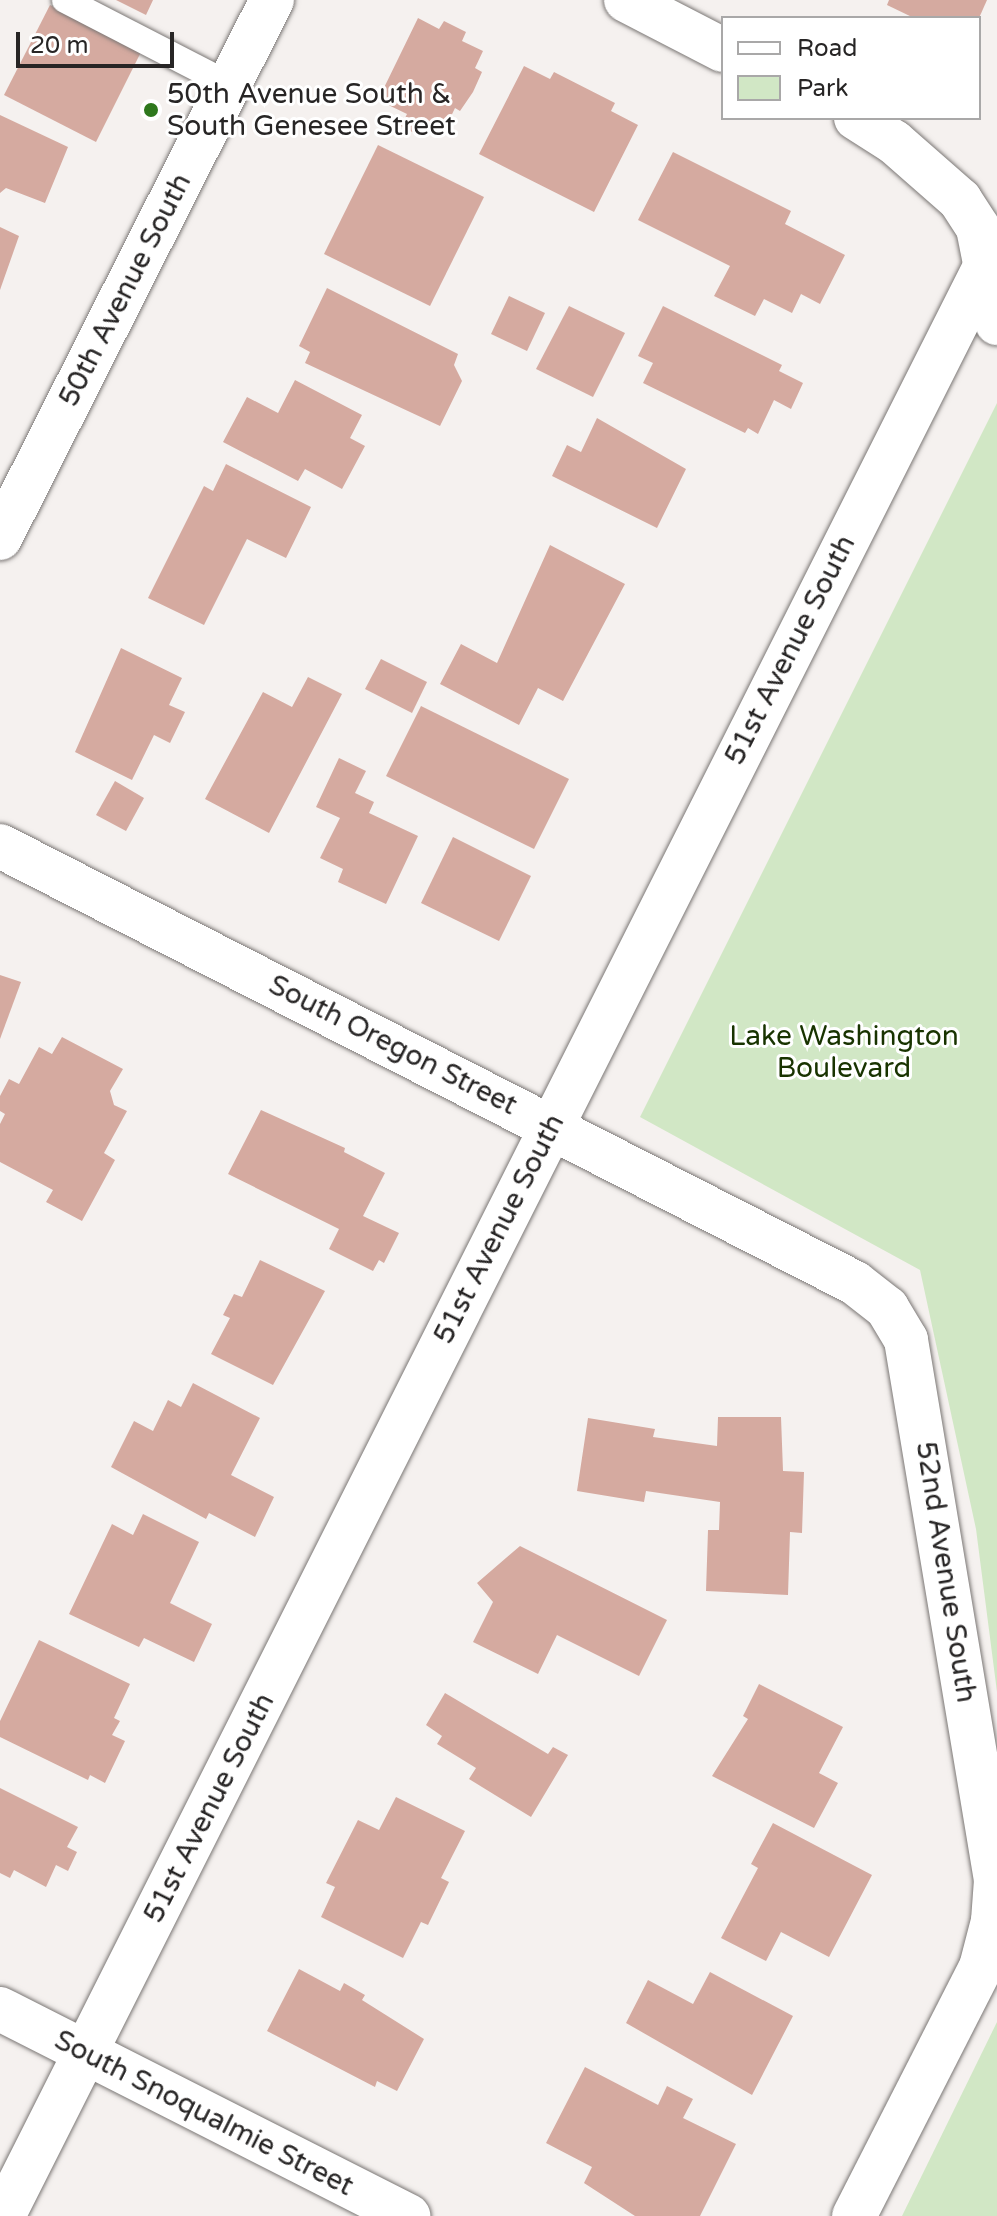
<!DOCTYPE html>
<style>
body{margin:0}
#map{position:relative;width:997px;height:2216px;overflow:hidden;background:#f5f1ef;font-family:"Varela Round",sans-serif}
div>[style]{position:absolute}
.green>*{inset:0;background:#d1e7c5}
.building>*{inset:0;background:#d5aaa0}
.roads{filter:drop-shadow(0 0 2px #7b7775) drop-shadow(0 0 2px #7b7775)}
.service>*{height:26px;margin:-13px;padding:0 13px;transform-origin:13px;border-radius:13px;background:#fff}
.minor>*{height:44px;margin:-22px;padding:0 22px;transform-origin:22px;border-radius:22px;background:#fff}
.tertiary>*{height:44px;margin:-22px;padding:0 22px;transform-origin:22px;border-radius:22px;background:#fff}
.dots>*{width:22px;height:22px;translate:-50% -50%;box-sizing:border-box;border:4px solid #fff;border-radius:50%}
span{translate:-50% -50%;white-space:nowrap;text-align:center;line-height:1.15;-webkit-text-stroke:6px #fff;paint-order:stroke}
.poi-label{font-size:28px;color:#272525}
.left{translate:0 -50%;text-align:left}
.street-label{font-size:28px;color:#272525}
.park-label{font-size:28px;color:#183300}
.legend{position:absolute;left:721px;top:16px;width:260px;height:104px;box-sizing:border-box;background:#fff;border:2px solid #a9a8a8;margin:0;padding:10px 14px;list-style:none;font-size:24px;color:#272525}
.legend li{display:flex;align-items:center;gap:16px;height:40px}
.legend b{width:40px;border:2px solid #a9a8a8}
.scale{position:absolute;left:16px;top:32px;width:158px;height:36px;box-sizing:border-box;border:4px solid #272525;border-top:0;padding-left:10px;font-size:24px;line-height:28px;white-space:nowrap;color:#272525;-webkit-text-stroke:6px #fff;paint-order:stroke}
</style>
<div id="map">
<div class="green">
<div style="clip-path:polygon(997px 403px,997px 1692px,976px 1529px,920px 1270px,640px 1117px)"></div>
<div style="clip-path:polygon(997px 2022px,997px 2216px,902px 2216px)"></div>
</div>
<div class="building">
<div style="clip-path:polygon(116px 0,153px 0,146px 15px)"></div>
<div style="clip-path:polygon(889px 0,987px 0,979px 18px,914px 18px,887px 5px)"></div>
<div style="clip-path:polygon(50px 5px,142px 50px,96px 142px,4px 95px)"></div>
<div style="clip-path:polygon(418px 18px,439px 29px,444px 21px,466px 32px,462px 41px,483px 51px,475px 68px,482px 72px,473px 92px,460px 111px,455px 108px,443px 133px,424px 123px,418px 135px,401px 126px,407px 114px,378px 100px)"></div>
<div style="clip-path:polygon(524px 66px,550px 79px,554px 72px,615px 103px,611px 111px,638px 125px,594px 212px,479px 154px)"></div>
<div style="clip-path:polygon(0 115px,68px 147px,45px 203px,6px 188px,0 193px)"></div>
<div style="clip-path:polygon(378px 145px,484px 197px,430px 306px,324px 254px)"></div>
<div style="clip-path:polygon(673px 152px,791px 211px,785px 224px,845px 255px,820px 304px,801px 294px,792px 313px,764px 299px,755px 316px,714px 296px,730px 266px,638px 220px)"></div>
<div style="clip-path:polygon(0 227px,19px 236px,0 290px)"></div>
<div style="clip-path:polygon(327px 288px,458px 354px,454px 365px,462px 381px,440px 426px,305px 363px,310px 352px,299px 346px)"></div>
<div style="clip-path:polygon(509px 296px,545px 313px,527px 351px,491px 334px)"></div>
<div style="clip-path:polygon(569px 306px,625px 333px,593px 397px,536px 369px)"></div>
<div style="clip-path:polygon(663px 306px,782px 365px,779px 371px,803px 383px,791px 409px,774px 400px,758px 434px,748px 428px,745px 433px,643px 383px,653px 363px,638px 356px)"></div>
<div style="clip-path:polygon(295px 380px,362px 415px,350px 438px,365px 446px,342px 489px,305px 469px,298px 481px,223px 442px,247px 397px,278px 413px)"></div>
<div style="clip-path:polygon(597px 418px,686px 469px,657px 528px,552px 476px,567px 445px,581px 452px)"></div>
<div style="clip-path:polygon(226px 464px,311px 507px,286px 558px,247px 539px,204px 625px,148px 598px,204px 486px,213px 491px)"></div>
<div style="clip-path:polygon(550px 545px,625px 584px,563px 701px,538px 688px,519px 725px,440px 684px,461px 644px,497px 663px)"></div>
<div style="clip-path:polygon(121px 648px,182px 678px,169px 705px,185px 712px,170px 743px,154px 735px,132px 780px,75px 752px)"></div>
<div style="clip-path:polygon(381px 659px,427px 682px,412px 713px,365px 689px)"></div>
<div style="clip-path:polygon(308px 677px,342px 694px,269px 833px,205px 799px,263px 692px,292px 707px)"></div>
<div style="clip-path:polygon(421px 706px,569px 779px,534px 849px,386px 776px)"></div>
<div style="clip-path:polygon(339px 758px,366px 771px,355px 793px,374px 802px,369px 813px,418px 836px,386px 904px,338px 882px,343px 869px,320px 858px,340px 818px,316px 807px)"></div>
<div style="clip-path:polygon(115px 781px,144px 798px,126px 831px,96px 815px)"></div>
<div style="clip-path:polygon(453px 837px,531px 876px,499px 941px,421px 903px)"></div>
<div style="clip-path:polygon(0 975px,21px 982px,0 1039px)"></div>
<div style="clip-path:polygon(62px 1037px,123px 1069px,110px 1091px,114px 1105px,127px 1111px,104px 1153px,115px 1160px,82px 1221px,46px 1202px,53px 1190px,0 1162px,0 1124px,5px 1114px,0 1111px,0 1096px,9px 1079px,19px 1084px,39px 1047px,52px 1054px)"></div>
<div style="clip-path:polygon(261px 1110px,345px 1148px,344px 1152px,385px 1173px,363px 1216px,399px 1233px,384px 1263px,379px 1260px,373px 1271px,329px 1249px,339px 1229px,228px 1174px)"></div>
<div style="clip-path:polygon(260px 1260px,325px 1291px,273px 1385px,211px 1354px,230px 1318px,223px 1315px,234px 1294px,242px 1297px)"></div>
<div style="clip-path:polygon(193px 1383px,260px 1418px,231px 1475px,274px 1497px,255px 1537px,209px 1513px,206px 1519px,111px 1467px,134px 1421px,153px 1431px,168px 1400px,181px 1407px)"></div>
<div style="clip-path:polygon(718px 1417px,781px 1417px,783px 1471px,804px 1472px,802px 1533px,790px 1532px,788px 1595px,706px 1591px,708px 1530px,719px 1530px,720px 1502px,646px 1491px,644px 1502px,577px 1491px,588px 1418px,655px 1429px,653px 1437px,717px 1446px)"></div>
<div style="clip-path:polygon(143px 1514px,199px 1542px,170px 1603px,212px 1624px,194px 1662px,144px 1638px,139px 1647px,69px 1614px,112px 1524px,133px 1535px)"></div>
<div style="clip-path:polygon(520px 1546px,667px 1620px,639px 1676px,557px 1635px,538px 1674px,473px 1642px,493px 1602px,477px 1583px)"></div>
<div style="clip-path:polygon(39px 1640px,130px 1684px,114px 1718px,120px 1721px,112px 1735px,125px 1741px,105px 1783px,90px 1775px,88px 1780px,0 1737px,0 1721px)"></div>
<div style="clip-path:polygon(759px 1684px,843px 1727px,819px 1773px,838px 1783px,814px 1828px,712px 1776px,748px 1719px,743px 1716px)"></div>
<div style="clip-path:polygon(445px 1693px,548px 1754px,553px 1747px,568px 1755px,531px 1817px,469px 1779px,476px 1768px,437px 1744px,442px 1736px,426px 1725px)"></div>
<div style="clip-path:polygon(0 1788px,78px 1827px,67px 1847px,77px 1852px,68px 1871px,56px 1865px,46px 1887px,14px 1870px,10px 1878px,0 1873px)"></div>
<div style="clip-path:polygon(396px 1797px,465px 1831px,441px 1878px,449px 1882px,428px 1925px,421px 1922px,403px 1958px,321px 1917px,335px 1887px,326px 1883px,358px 1820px,379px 1830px)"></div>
<div style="clip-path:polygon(773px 1823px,872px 1875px,829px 1957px,781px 1932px,766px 1961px,721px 1938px,758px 1868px,751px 1864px)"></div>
<div style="clip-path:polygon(299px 1969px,340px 1991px,344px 1983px,365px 1995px,362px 2000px,424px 2039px,397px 2091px,377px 2081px,375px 2087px,267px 2031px)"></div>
<div style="clip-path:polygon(710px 1972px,793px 2016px,752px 2095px,626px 2023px,648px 1980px,693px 2004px)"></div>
<div style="clip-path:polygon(585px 2067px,658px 2105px,667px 2086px,693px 2099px,683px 2118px,736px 2144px,700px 2216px,635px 2216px,584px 2183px,592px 2167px,546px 2143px)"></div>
</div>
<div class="roads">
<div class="service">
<div style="left:65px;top:0;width:183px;rotate:27.3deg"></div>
</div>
<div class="minor">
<div style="left:0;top:846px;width:960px;rotate:27.07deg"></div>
<div style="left:855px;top:1283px;width:41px;rotate:38deg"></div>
<div style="left:887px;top:1308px;width:37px;rotate:59deg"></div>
<div style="left:906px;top:1340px;width:547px;rotate:80.54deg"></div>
<div style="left:996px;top:1880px;width:41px;rotate:94.2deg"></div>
<div style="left:993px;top:1921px;width:48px;rotate:104.6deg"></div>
<div style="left:981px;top:1967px;width:280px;rotate:117deg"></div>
<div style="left:0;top:2009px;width:458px;rotate:26.9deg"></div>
<div style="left:3px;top:2216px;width:2209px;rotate:-63.26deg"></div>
</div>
<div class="tertiary">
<div style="left:626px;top:0;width:109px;rotate:27.3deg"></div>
<div style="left:856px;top:118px;width:45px;rotate:32.3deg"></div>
<div style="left:894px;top:142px;width:88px;rotate:41.3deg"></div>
<div style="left:960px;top:200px;width:33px;rotate:57deg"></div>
<div style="left:978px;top:228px;width:97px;rotate:78.7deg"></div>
<div style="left:0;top:538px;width:603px;rotate:-63.18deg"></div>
</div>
</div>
<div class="dots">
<div style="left:151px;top:110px;background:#2e771c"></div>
</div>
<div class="poi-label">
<span class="left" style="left:167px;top:110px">50th Avenue South &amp;<br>South Genesee Street</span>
</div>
<div class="street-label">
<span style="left:125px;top:290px;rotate:-63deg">50th Avenue South</span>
<span style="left:790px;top:650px;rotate:-63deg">51st Avenue South</span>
<span style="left:393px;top:1045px;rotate:27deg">South Oregon Street</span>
<span style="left:499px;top:1229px;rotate:-63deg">51st Avenue South</span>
<span style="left:946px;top:1572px;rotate:81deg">52nd Avenue South</span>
<span style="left:209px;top:1808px;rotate:-63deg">51st Avenue South</span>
<span style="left:204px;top:2113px;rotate:27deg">South Snoqualmie Street</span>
</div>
<div class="park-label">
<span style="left:844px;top:1052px">Lake Washington<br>Boulevard</span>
</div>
<ul class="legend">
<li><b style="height:10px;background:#fff"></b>Road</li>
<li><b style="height:22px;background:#d1e7c5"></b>Park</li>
</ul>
<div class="scale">20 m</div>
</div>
